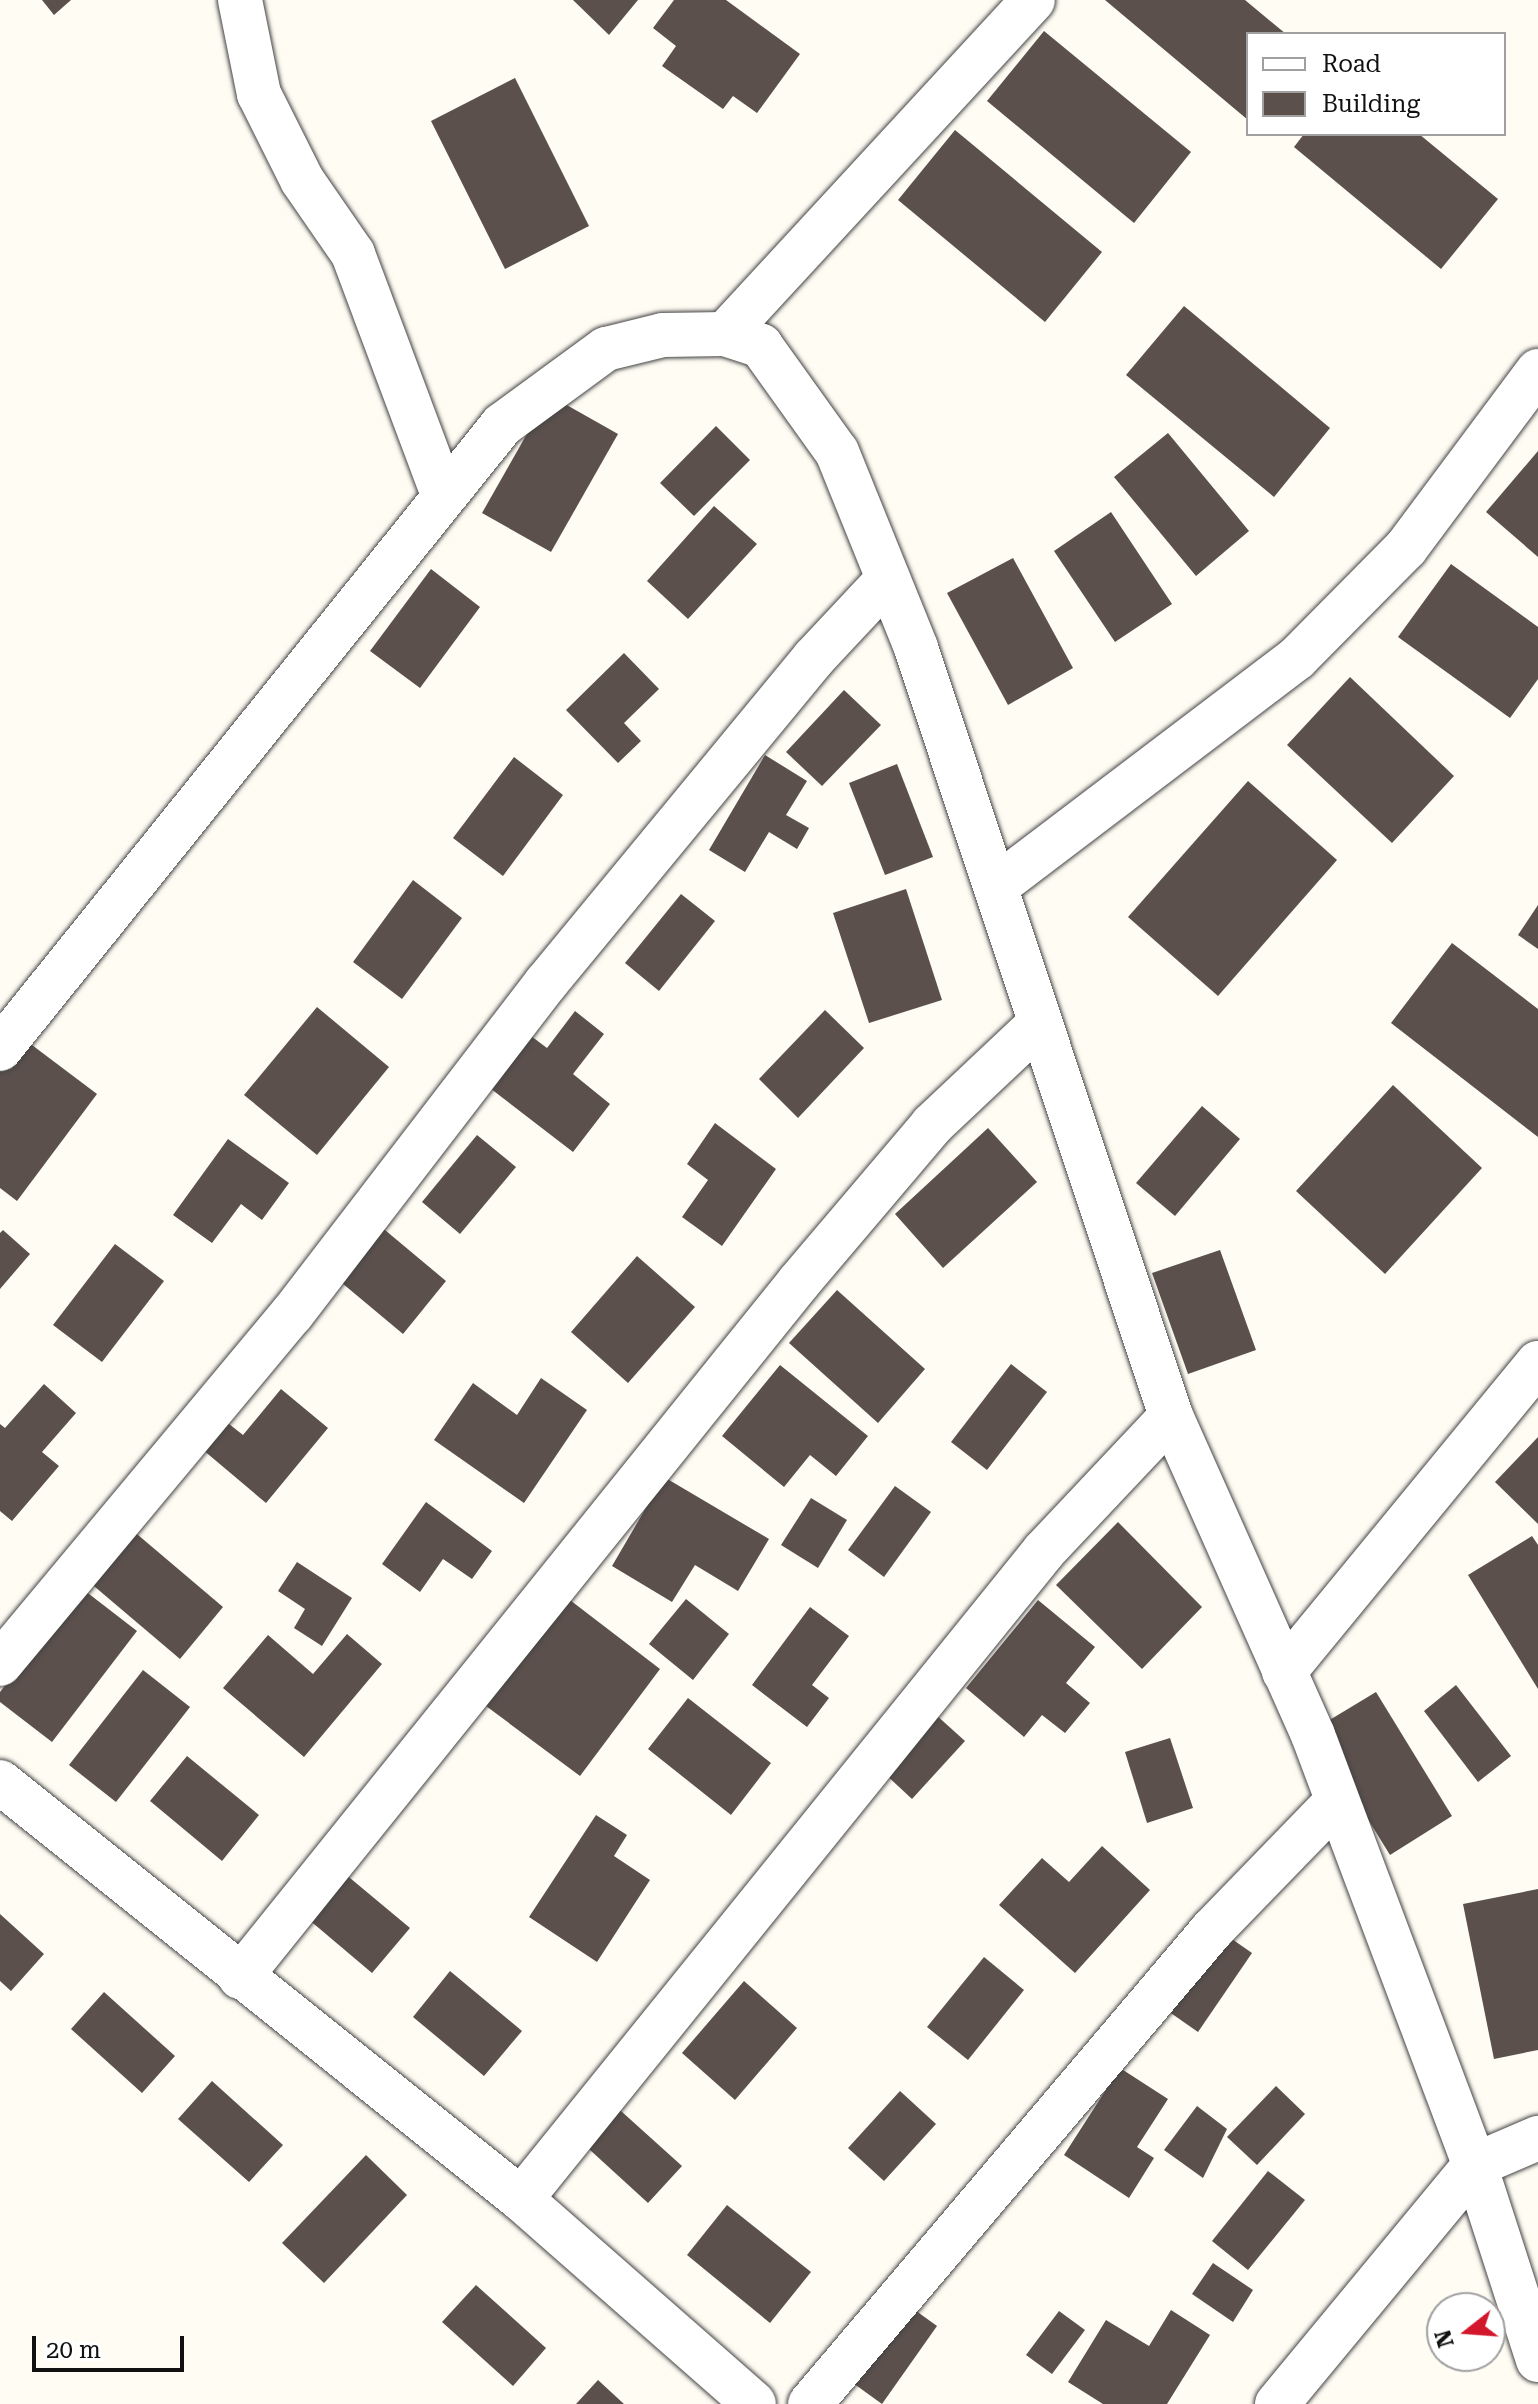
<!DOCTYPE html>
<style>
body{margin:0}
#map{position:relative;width:1538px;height:2404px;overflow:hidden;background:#fffcf4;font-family:"Roboto Serif",serif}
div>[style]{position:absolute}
.building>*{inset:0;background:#5b504c}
.roads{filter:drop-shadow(0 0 2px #444) drop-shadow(0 0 2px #444)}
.street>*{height:44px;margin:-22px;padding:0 22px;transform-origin:22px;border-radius:22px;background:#fff}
span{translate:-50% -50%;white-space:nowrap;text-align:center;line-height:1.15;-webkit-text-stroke:8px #fff;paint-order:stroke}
.legend{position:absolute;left:1246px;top:32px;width:260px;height:104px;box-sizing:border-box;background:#fff;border:2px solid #a0a0a0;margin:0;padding:10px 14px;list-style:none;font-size:24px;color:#111}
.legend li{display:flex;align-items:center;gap:16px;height:40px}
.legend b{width:40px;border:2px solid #a0a0a0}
.north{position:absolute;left:1426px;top:2292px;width:80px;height:80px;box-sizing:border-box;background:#fff;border:2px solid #a0a0a0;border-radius:50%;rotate:253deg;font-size:22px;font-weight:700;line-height:32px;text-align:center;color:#111}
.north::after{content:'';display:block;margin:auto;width:28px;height:36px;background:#d2172d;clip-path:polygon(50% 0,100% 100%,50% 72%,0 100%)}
.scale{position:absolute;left:32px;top:2336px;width:152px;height:36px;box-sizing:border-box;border:4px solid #111;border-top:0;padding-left:10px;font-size:24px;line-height:28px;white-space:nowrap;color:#111;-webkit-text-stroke:6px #fff;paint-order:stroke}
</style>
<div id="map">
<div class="building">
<div style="clip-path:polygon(42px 0,71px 0,54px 15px)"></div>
<div style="clip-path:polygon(573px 0,638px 0,609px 35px)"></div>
<div style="clip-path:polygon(674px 0,726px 0,800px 54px,757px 113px,733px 96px,723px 109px,662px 66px,676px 46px,653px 28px)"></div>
<div style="clip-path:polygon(1105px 0,1245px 0,1286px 34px,1248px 34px,1248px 120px)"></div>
<div style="clip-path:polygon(1044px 31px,1191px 152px,1134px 223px,987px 101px)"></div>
<div style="clip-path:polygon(515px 78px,589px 226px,505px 269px,431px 121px)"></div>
<div style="clip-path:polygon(955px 130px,1102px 252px,1045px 322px,898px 200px)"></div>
<div style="clip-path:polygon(1304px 134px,1419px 134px,1498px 199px,1441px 269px,1294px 147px)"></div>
<div style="clip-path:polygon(1184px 306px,1330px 428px,1274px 497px,1126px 375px)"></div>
<div style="clip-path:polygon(549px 395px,618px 434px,551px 552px,482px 513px)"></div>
<div style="clip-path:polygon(716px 426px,750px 460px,694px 516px,660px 483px)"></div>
<div style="clip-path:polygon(1168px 433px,1249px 531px,1196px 576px,1114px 477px)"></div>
<div style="clip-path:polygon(1538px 451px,1538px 557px,1486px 512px)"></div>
<div style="clip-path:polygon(714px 506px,757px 544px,688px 619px,647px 581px)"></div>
<div style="clip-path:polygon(1111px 512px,1172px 604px,1115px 642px,1054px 551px)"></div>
<div style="clip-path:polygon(1013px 558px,1073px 668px,1008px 705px,947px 593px)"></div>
<div style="clip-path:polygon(1451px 564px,1538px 627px,1538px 679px,1510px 718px,1398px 637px)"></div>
<div style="clip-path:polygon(431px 569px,480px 607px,420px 688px,370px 651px)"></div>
<div style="clip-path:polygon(624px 653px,659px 689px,624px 723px,641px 741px,618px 763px,566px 710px)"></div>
<div style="clip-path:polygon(1350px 677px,1454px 776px,1392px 843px,1287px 745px)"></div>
<div style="clip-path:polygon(844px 690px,881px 725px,822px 786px,786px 752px)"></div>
<div style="clip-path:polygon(765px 755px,807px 781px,786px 815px,809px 828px,797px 849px,769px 832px,745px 872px,709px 850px)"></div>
<div style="clip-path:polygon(514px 757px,563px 795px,503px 876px,453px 838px)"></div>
<div style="clip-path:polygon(897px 764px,933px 857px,885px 875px,849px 783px)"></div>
<div style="clip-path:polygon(1248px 781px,1337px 860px,1218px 996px,1128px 917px)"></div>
<div style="clip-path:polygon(413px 880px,462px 918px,402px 999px,353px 962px)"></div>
<div style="clip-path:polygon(906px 889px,942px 1000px,869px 1023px,833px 913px)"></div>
<div style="clip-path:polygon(681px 894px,715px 921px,659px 991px,625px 963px)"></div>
<div style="clip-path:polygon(1538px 905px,1538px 949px,1518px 935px)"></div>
<div style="clip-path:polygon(1452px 943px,1538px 1009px,1538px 1137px,1391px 1023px)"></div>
<div style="clip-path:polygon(317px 1007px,389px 1067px,317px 1155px,244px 1095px)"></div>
<div style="clip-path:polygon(825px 1010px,864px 1048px,798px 1118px,759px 1079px)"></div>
<div style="clip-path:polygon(575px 1011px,604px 1034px,573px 1074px,610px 1104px,573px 1152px,486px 1085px,527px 1033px,547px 1048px)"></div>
<div style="clip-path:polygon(24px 1039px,97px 1094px,17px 1201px,0 1188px,0 1071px)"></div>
<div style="clip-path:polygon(1393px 1085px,1482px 1168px,1385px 1274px,1296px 1191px)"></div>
<div style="clip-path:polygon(1202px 1106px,1240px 1139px,1175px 1216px,1136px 1183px)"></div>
<div style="clip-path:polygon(715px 1123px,776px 1169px,722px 1246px,682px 1217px,708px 1180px,687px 1164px)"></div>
<div style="clip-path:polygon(988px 1128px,1037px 1182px,943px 1268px,895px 1214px)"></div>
<div style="clip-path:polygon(477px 1135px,516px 1167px,460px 1234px,422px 1202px)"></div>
<div style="clip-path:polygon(228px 1139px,289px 1183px,262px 1220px,241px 1204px,212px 1243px,173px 1215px)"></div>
<div style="clip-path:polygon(373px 1220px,446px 1281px,403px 1334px,330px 1273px)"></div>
<div style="clip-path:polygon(3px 1230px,30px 1254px,0 1289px,0 1233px)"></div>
<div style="clip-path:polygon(115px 1244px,164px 1281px,102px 1362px,53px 1325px)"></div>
<div style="clip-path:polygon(1220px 1250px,1256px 1350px,1188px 1374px,1152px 1273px)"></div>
<div style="clip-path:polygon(637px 1256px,695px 1307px,628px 1383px,571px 1332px)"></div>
<div style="clip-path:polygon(837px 1290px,925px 1369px,878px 1423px,789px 1343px)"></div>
<div style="clip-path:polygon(1011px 1364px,1047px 1392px,987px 1470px,951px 1442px)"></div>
<div style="clip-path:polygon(780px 1365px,868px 1436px,836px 1476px,810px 1455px,784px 1487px,722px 1436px)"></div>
<div style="clip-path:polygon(541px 1378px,587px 1410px,524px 1503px,434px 1440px,473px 1383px,517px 1415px)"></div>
<div style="clip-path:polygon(44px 1384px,76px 1413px,42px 1452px,59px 1466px,12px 1521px,0 1511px,0 1424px,5px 1428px)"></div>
<div style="clip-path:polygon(281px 1389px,328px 1428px,266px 1503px,196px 1444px,219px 1416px,243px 1435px)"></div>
<div style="clip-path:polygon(1538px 1437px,1538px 1524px,1495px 1482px)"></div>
<div style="clip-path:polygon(664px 1477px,769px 1539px,738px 1591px,695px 1565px,672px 1602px,612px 1566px)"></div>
<div style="clip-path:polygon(895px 1486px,931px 1512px,884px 1577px,848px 1550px)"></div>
<div style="clip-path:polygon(811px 1498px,847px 1520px,818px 1568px,781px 1545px)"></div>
<div style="clip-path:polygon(426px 1502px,492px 1551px,472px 1579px,443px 1559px,420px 1592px,382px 1564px)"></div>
<div style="clip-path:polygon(1118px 1522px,1202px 1607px,1142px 1669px,1056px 1585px)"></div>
<div style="clip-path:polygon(131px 1529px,223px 1607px,180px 1659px,88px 1581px)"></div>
<div style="clip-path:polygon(1532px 1536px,1538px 1545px,1538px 1689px,1468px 1575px)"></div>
<div style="clip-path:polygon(297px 1562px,352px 1598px,322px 1646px,294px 1628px,305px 1609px,278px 1591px)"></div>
<div style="clip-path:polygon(80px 1587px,137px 1631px,52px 1742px,0 1702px,0 1692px)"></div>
<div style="clip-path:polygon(566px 1597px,660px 1669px,580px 1776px,486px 1706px)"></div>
<div style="clip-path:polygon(686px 1599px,729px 1634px,693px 1680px,649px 1644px)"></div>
<div style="clip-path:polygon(1038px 1600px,1095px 1647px,1066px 1683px,1090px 1703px,1065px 1733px,1042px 1715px,1024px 1737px,966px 1688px)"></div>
<div style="clip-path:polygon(810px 1607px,849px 1636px,812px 1685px,829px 1698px,807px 1727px,752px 1685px)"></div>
<div style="clip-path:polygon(347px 1634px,382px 1664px,304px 1757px,223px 1688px,268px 1635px,313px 1674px)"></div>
<div style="clip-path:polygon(143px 1670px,190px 1707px,116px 1802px,69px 1765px)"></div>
<div style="clip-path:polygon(1456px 1685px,1511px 1756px,1478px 1782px,1424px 1711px)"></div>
<div style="clip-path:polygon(1376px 1692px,1452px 1816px,1390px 1855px,1313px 1730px)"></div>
<div style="clip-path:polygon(688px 1698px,771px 1763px,731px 1815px,648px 1749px)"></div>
<div style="clip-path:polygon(935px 1714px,965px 1741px,912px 1799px,883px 1772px)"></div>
<div style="clip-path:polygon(1170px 1738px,1193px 1808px,1147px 1823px,1125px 1752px)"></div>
<div style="clip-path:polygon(187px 1756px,259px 1815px,222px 1861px,150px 1801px)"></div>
<div style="clip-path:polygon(596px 1815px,627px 1835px,614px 1856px,650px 1880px,597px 1962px,529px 1917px)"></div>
<div style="clip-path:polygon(1102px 1846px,1150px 1890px,1075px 1973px,999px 1905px,1042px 1858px,1069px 1882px)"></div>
<div style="clip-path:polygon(338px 1868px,410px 1928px,372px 1973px,301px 1913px)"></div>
<div style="clip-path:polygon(1538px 1889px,1538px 2050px,1494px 2059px,1463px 1904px)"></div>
<div style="clip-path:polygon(0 1914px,44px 1954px,11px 1991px,0 1981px)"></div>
<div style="clip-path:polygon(1219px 1930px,1252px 1953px,1198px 2032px,1165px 2009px)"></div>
<div style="clip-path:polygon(984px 1957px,1024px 1990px,968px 2060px,927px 2027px)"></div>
<div style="clip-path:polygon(450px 1971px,522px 2031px,484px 2076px,413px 2017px)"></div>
<div style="clip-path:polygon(744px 1981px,797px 2028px,735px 2100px,682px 2053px)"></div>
<div style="clip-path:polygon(104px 1992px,175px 2056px,142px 2093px,71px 2029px)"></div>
<div style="clip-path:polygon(1120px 2068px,1168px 2099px,1137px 2147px,1154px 2158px,1129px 2198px,1064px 2155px)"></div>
<div style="clip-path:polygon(212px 2081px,283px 2145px,249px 2182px,178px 2119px)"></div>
<div style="clip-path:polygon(1276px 2086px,1305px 2114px,1257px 2165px,1227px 2137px)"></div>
<div style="clip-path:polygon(900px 2091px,936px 2124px,884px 2181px,848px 2148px)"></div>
<div style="clip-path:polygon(611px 2102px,682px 2166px,648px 2203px,578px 2139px)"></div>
<div style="clip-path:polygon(1197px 2106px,1227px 2129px,1203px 2178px,1164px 2150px)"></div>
<div style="clip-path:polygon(366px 2155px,407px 2195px,324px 2283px,282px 2243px)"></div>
<div style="clip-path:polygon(1268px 2171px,1305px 2200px,1248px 2270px,1212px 2241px)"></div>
<div style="clip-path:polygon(727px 2205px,811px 2272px,770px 2323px,687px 2255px)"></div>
<div style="clip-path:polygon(1213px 2263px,1253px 2290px,1233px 2322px,1192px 2294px)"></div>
<div style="clip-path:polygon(476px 2285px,546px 2348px,513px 2386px,442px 2322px)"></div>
<div style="clip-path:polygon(901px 2300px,937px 2326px,882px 2404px,846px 2378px)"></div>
<div style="clip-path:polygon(1171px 2310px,1210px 2335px,1167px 2404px,1103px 2404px,1068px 2382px,1106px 2320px,1149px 2346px)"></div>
<div style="clip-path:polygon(1059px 2311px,1085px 2330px,1052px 2374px,1026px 2355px)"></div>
<div style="clip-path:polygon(598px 2380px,624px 2404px,576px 2404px)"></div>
</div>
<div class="roads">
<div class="street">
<div style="left:240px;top:0;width:96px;rotate:78.6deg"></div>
<div style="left:259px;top:94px;width:96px;rotate:63.4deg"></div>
<div style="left:302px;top:180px;width:90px;rotate:55.4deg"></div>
<div style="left:353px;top:254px;width:257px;rotate:69.5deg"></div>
<div style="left:725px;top:334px;width:454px;rotate:-47.3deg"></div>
<div style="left:998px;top:885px;width:375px;rotate:-37.2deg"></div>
<div style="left:1297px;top:658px;width:155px;rotate:-45.3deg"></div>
<div style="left:1406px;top:548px;width:221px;rotate:-53.3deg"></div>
<div style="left:0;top:1049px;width:801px;rotate:-51.18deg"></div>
<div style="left:502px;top:425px;width:129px;rotate:-36.2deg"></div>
<div style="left:606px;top:349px;width:59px;rotate:-13.8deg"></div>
<div style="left:663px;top:335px;width:62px;rotate:-0.9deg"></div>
<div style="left:725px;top:334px;width:38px;rotate:18deg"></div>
<div style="left:761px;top:346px;width:130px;rotate:54.4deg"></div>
<div style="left:837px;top:452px;width:211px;rotate:68deg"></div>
<div style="left:916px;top:648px;width:809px;rotate:71.63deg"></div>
<div style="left:1171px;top:1416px;width:349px;rotate:66deg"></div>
<div style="left:1313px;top:1735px;width:460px;rotate:69.4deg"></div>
<div style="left:1475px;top:2165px;width:205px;rotate:72.1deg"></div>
<div style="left:0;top:1664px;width:456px;rotate:-50.2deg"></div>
<div style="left:292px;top:1314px;width:417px;rotate:-52.5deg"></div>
<div style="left:546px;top:983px;width:421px;rotate:-50.5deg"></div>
<div style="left:814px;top:658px;width:108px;rotate:-46.9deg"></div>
<div style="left:1284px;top:1672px;width:400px;rotate:-50.6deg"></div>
<div style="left:0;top:1782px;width:667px;rotate:38.67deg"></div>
<div style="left:521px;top:2199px;width:310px;rotate:41.3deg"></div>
<div style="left:240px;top:1977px;width:892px;rotate:-51.19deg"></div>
<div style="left:799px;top:1282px;width:206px;rotate:-49.7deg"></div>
<div style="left:932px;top:1125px;width:146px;rotate:-43.3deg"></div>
<div style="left:521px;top:2199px;width:833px;rotate:-51.09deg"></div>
<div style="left:1044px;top:1551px;width:185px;rotate:-46.7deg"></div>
<div style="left:810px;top:2404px;width:622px;rotate:-49.7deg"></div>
<div style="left:1212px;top:1930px;width:178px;rotate:-45.9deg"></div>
<div style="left:1277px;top:2404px;width:310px;rotate:-50.4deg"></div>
<div style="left:1475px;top:2165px;width:69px;rotate:-23.2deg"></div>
</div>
</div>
<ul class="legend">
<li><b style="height:10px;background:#fff"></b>Road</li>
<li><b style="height:22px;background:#5b504c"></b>Building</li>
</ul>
<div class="north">N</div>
<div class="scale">20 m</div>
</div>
